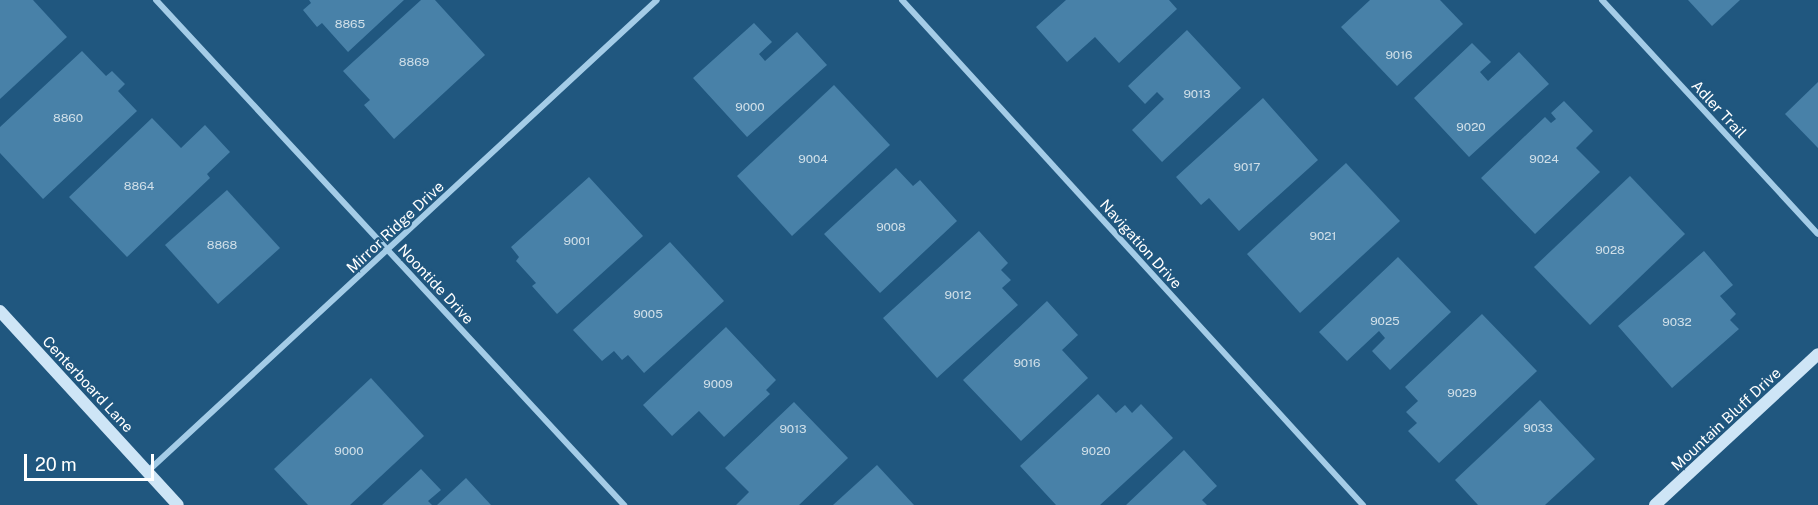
<!DOCTYPE html>
<style>
body{margin:0}
#map{position:relative;width:1818px;height:505px;overflow:hidden;background:#20577f;font-family:"Public Sans",sans-serif}
div>[style]{position:absolute}
.building>*{inset:0;background:#4881a8}
.street>*{height:6px;margin:-3px;padding:0 3px;transform-origin:3px;border-radius:3px;background:#a4cce7}
.secondary>*{height:12px;margin:-6px;padding:0 6px;transform-origin:6px;border-radius:6px;background:#cee5f6}
span{translate:-50% -50%;white-space:nowrap;text-align:center;line-height:1.15;-webkit-text-stroke:4.5px #20577f;paint-order:stroke}
.number-label{font-size:12px;color:#d1e0e9}
.number-label span{-webkit-text-stroke-width:0}
.street-label{font-size:15px;color:#fff}
.scale{position:absolute;left:24px;top:454px;width:130px;height:27px;box-sizing:border-box;border:3px solid #fff;border-top:0;padding-left:8px;font-size:18px;line-height:21px;white-space:nowrap;color:#fff;-webkit-text-stroke:4px #20577f;paint-order:stroke}
</style>
<div id="map">
<div class="building">
<div style="clip-path:polygon(0 0,33px 0,67px 37px,0 99px)"></div>
<div style="clip-path:polygon(309px 0,404px 0,348px 52px,322px 23px,317px 27px,303px 10px,311px 3px)"></div>
<div style="clip-path:polygon(421px 0,435px 0,485px 55px,394px 139px,364px 105px,370px 100px,343px 71px)"></div>
<div style="clip-path:polygon(1066px 0,1169px 0,1177px 9px,1119px 63px,1095px 37px,1067px 62px,1036px 27px)"></div>
<div style="clip-path:polygon(1370px 0,1440px 0,1463px 24px,1397px 86px,1341px 27px)"></div>
<div style="clip-path:polygon(1688px 0,1740px 0,1712px 26px)"></div>
<div style="clip-path:polygon(754px 23px,772px 42px,759px 54px,765px 61px,797px 32px,827px 65px,747px 137px,693px 78px)"></div>
<div style="clip-path:polygon(1187px 30px,1241px 88px,1162px 162px,1132px 130px,1164px 99px,1157px 92px,1145px 104px,1128px 86px)"></div>
<div style="clip-path:polygon(1472px 43px,1491px 62px,1480px 72px,1488px 81px,1519px 52px,1549px 84px,1469px 157px,1414px 98px)"></div>
<div style="clip-path:polygon(82px 51px,106px 76px,112px 71px,125px 84px,118px 91px,137px 111px,43px 199px,0 153px,0 127px)"></div>
<div style="clip-path:polygon(1818px 82px,1818px 148px,1785px 114px)"></div>
<div style="clip-path:polygon(834px 85px,890px 145px,792px 236px,737px 176px)"></div>
<div style="clip-path:polygon(1263px 98px,1318px 160px,1239px 231px,1209px 198px,1201px 205px,1176px 177px)"></div>
<div style="clip-path:polygon(1564px 101px,1593px 131px,1576px 148px,1600px 172px,1535px 234px,1481px 178px,1545px 117px,1551px 123px,1556px 119px,1551px 113px)"></div>
<div style="clip-path:polygon(152px 118px,181px 148px,205px 125px,230px 152px,207px 174px,210px 178px,127px 257px,69px 197px)"></div>
<div style="clip-path:polygon(1346px 163px,1400px 221px,1300px 313px,1247px 254px)"></div>
<div style="clip-path:polygon(896px 168px,913px 186px,920px 180px,957px 221px,880px 293px,824px 234px)"></div>
<div style="clip-path:polygon(1630px 176px,1685px 234px,1590px 325px,1534px 267px)"></div>
<div style="clip-path:polygon(589px 177px,643px 236px,557px 314px,532px 286px,536px 283px,516px 261px,519px 257px,511px 247px)"></div>
<div style="clip-path:polygon(227px 190px,280px 248px,218px 304px,165px 245px)"></div>
<div style="clip-path:polygon(979px 231px,1008px 263px,1001px 270px,1011px 280px,1002px 288px,1018px 305px,937px 378px,883px 318px)"></div>
<div style="clip-path:polygon(670px 242px,724px 301px,644px 373px,628px 355px,622px 360px,614px 351px,602px 361px,573px 330px)"></div>
<div style="clip-path:polygon(1704px 251px,1733px 285px,1720px 296px,1736px 314px,1730px 320px,1739px 329px,1672px 388px,1618px 326px)"></div>
<div style="clip-path:polygon(1398px 257px,1451px 312px,1390px 370px,1372px 351px,1385px 338px,1379px 331px,1347px 361px,1319px 332px)"></div>
<div style="clip-path:polygon(1047px 301px,1078px 335px,1062px 350px,1088px 378px,1021px 441px,963px 380px)"></div>
<div style="clip-path:polygon(1482px 314px,1537px 371px,1439px 463px,1408px 431px,1417px 423px,1406px 412px,1418px 401px,1405px 387px)"></div>
<div style="clip-path:polygon(726px 327px,776px 380px,766px 390px,770px 394px,724px 437px,699px 411px,672px 436px,643px 405px)"></div>
<div style="clip-path:polygon(371px 378px,424px 436px,350px 505px,308px 505px,274px 469px)"></div>
<div style="clip-path:polygon(1098px 394px,1116px 413px,1125px 405px,1132px 413px,1141px 404px,1173px 438px,1100px 505px,1056px 505px,1020px 466px)"></div>
<div style="clip-path:polygon(1540px 400px,1595px 459px,1545px 505px,1478px 505px,1455px 480px)"></div>
<div style="clip-path:polygon(794px 402px,848px 458px,799px 505px,736px 505px,749px 492px,725px 468px)"></div>
<div style="clip-path:polygon(1184px 450px,1217px 486px,1202px 500px,1207px 505px,1126px 505px)"></div>
<div style="clip-path:polygon(877px 465px,914px 505px,833px 505px)"></div>
<div style="clip-path:polygon(421px 469px,441px 490px,428px 501px,432px 505px,382px 505px)"></div>
<div style="clip-path:polygon(466px 478px,491px 505px,437px 505px)"></div>
</div>
<div class="street">
<div style="left:156px;top:0;width:689px;rotate:47.18deg"></div>
<div style="left:902px;top:0;width:684px;rotate:47.61deg"></div>
<div style="left:1602px;top:0;width:318px;rotate:47.3deg"></div>
<div style="left:148px;top:471px;width:693px;rotate:-42.78deg"></div>
</div>
<div class="secondary">
<div style="left:0;top:311px;width:263px;rotate:47.5deg"></div>
<div style="left:1655px;top:505px;width:222px;rotate:-42.8deg"></div>
</div>
<div class="number-label">
<span style="left:350px;top:25px">8865</span>
<span style="left:1399px;top:56px">9016</span>
<span style="left:414px;top:63px">8869</span>
<span style="left:1197px;top:95px">9013</span>
<span style="left:750px;top:108px">9000</span>
<span style="left:68px;top:119px">8860</span>
<span style="left:1471px;top:128px">9020</span>
<span style="left:813px;top:160px">9004</span>
<span style="left:1544px;top:160px">9024</span>
<span style="left:1247px;top:168px">9017</span>
<span style="left:139px;top:187px">8864</span>
<span style="left:891px;top:228px">9008</span>
<span style="left:1323px;top:237px">9021</span>
<span style="left:577px;top:242px">9001</span>
<span style="left:222px;top:246px">8868</span>
<span style="left:1610px;top:251px">9028</span>
<span style="left:958px;top:296px">9012</span>
<span style="left:648px;top:315px">9005</span>
<span style="left:1385px;top:322px">9025</span>
<span style="left:1677px;top:323px">9032</span>
<span style="left:1027px;top:364px">9016</span>
<span style="left:718px;top:385px">9009</span>
<span style="left:1462px;top:394px">9029</span>
<span style="left:1538px;top:429px">9033</span>
<span style="left:793px;top:430px">9013</span>
<span style="left:349px;top:452px">9000</span>
<span style="left:1096px;top:452px">9020</span>
</div>
<div class="street-label">
<span style="left:1719px;top:109px;rotate:47deg">Adler Trail</span>
<span style="left:395px;top:227px;rotate:-43deg">Mirror Ridge Drive</span>
<span style="left:1141px;top:244px;rotate:48deg">Navigation Drive</span>
<span style="left:436px;top:284px;rotate:47deg">Noontide Drive</span>
<span style="left:88px;top:384px;rotate:47deg">Centerboard Lane</span>
<span style="left:1726px;top:419px;rotate:-43deg">Mountain Bluff Drive</span>
</div>
<div class="scale">20 m</div>
</div>
